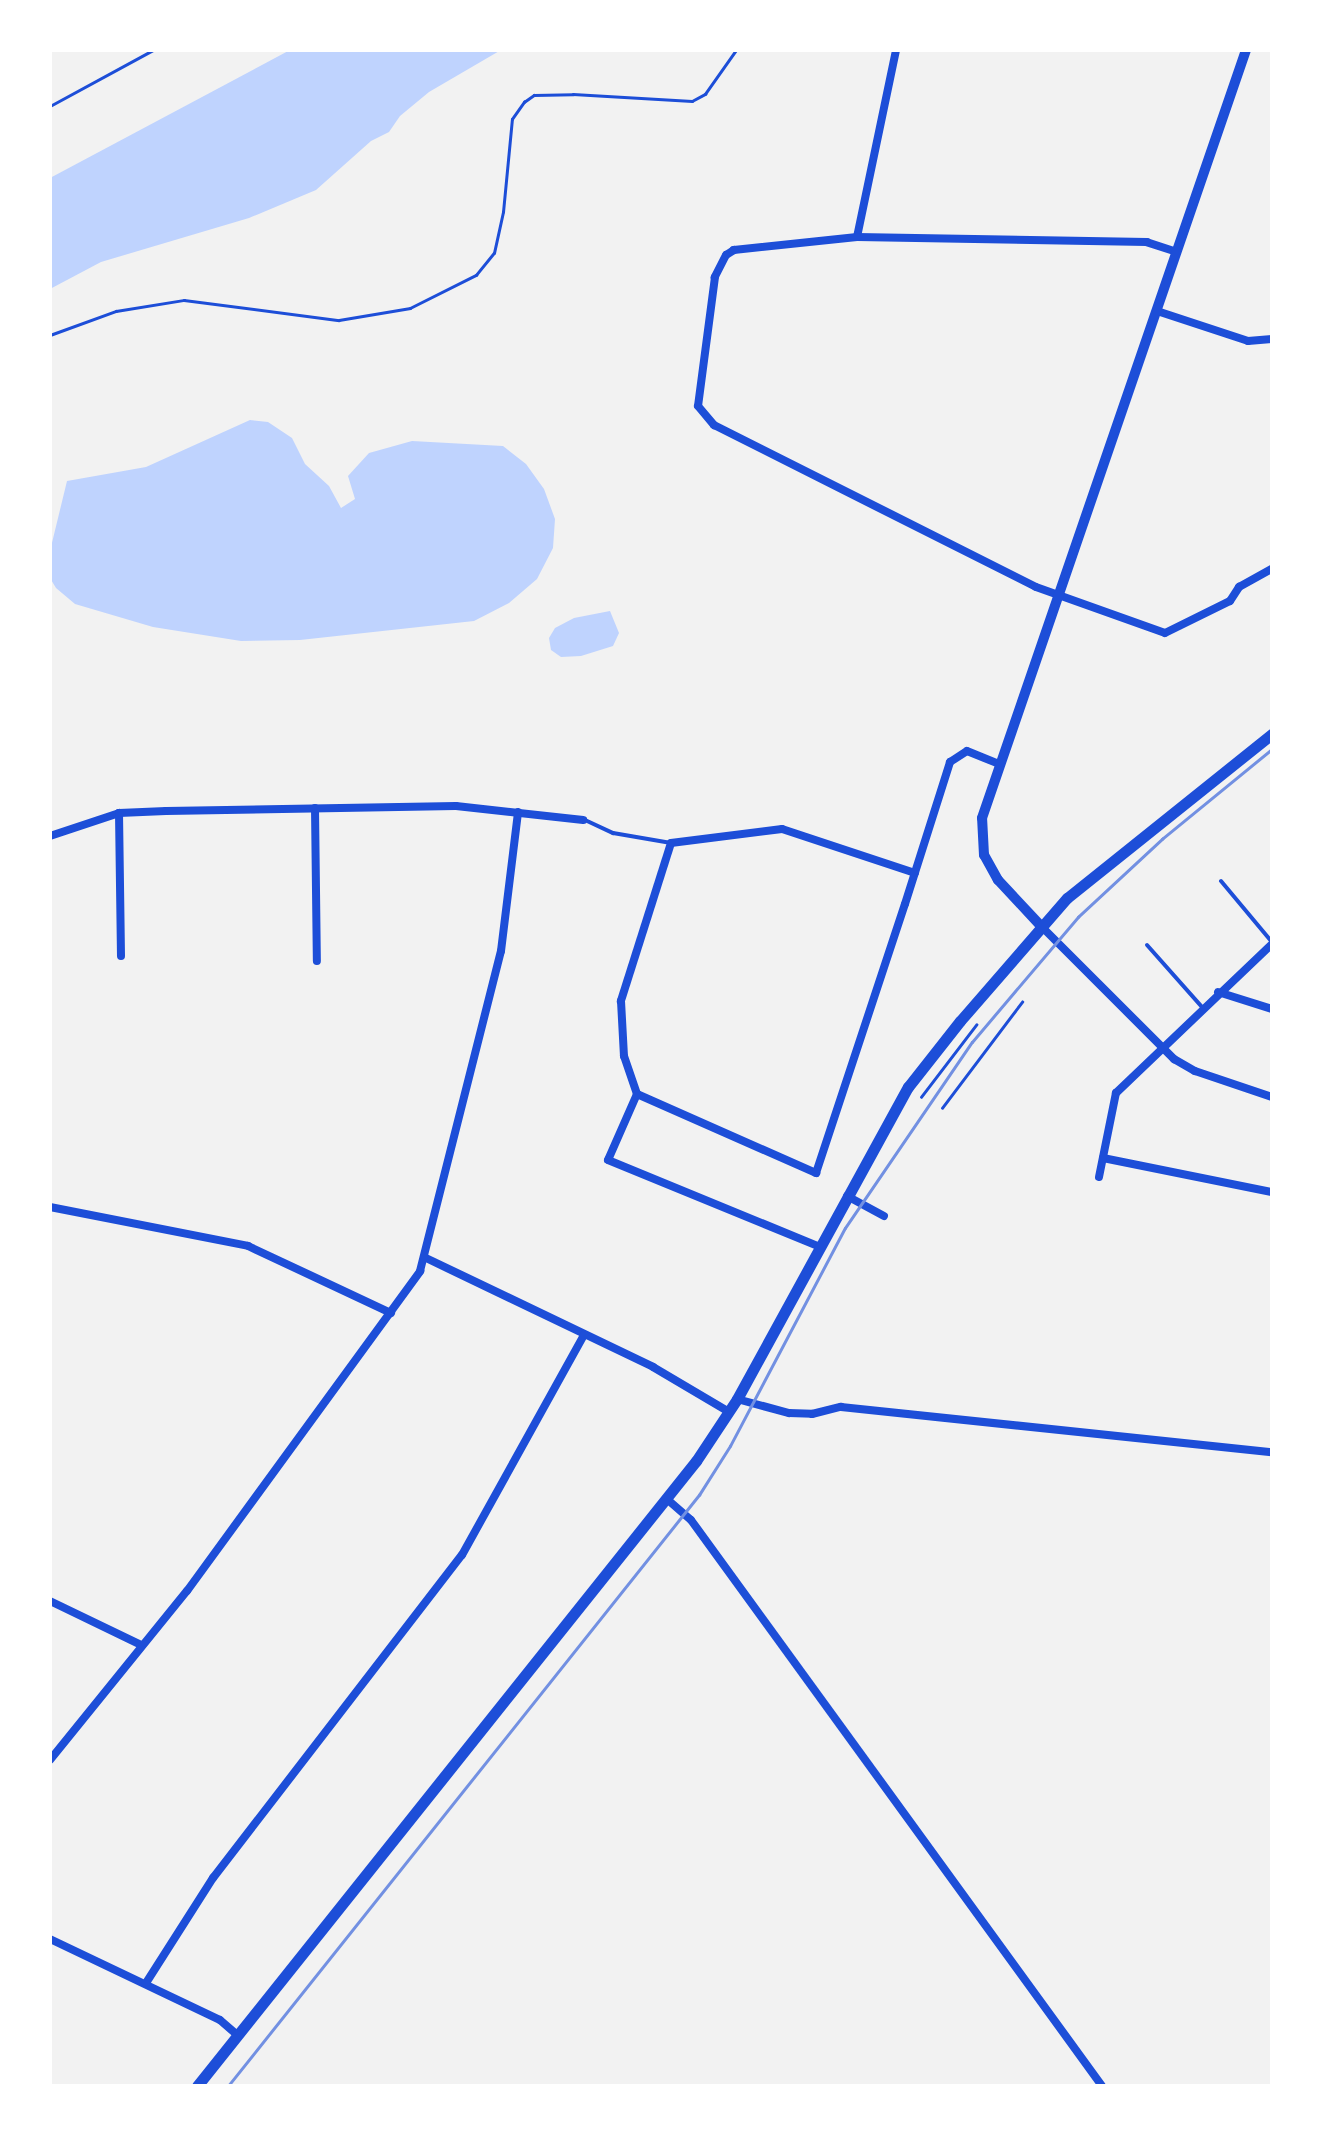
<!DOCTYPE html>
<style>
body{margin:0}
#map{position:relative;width:1322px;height:2136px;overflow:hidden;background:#f2f2f2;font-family:Raleway,sans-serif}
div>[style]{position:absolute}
.water>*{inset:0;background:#bfd3fe}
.path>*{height:2.5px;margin:-1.25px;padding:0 1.25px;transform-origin:1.25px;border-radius:1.25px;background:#1d4ed8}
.service>*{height:4px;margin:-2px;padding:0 2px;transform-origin:2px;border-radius:2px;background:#1d4ed8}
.minor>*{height:8px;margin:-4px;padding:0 4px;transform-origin:4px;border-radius:4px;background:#1d4ed8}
.tertiary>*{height:10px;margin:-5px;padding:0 5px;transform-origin:5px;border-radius:5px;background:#1d4ed8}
.secondary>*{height:11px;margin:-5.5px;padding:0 5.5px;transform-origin:5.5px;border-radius:5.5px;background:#1d4ed8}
.tram>*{height:2.5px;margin:-1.25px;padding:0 1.25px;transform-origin:1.25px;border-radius:1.25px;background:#7290e2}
span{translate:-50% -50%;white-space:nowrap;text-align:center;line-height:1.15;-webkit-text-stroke:10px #fff;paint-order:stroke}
.frame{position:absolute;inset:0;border:52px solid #fff;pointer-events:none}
</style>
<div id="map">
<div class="water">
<div style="clip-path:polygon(290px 50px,501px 50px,429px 92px,400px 116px,389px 132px,371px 141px,316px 190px,249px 218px,101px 262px,50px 289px,50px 178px)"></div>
<div style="clip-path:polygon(250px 420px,268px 422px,292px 438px,305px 464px,329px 486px,341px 508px,355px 499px,348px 476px,369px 453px,412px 441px,503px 446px,526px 464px,544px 489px,555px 519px,553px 548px,537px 579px,509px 603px,474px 621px,300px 640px,241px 641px,153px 627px,75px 604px,56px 588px,50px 578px,50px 551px,67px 481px,146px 467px)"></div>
<div style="clip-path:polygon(610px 611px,619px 633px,613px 646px,581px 656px,561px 657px,551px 650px,549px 638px,555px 628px,574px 618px)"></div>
</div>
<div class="path">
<div style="left:50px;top:106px;width:117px;rotate:-28.5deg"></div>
<div style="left:50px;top:335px;width:70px;rotate:-20deg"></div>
<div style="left:116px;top:311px;width:69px;rotate:-9.2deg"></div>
<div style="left:184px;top:300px;width:156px;rotate:7.4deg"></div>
<div style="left:339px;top:320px;width:72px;rotate:-9.6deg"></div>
<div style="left:410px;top:308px;width:74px;rotate:-26.6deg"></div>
<div style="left:476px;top:275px;width:28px;rotate:-51deg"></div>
<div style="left:494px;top:253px;width:42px;rotate:-77.6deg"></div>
<div style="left:503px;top:212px;width:93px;rotate:-84.5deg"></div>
<div style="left:512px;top:119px;width:21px;rotate:-55deg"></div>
<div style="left:524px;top:102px;width:12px;rotate:-35deg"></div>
<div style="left:534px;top:95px;width:39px;rotate:-1deg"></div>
<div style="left:573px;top:94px;width:119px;rotate:3.4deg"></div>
<div style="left:692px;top:101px;width:15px;rotate:-28deg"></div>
<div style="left:705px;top:94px;width:54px;rotate:-54.8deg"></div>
<div style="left:921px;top:1097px;width:91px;rotate:-52.6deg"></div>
<div style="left:942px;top:1108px;width:133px;rotate:-53deg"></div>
</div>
<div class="service">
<div style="left:585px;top:820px;width:31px;rotate:25deg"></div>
<div style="left:613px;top:833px;width:59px;rotate:9.8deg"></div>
<div style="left:1221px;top:881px;width:80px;rotate:50.1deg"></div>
<div style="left:1147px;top:945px;width:83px;rotate:48.4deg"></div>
</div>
<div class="minor">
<div style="left:857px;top:237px;width:191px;rotate:-78.2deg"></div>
<div style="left:1177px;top:252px;width:32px;rotate:-162deg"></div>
<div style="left:1147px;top:242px;width:290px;rotate:-179deg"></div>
<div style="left:857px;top:237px;width:124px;rotate:174deg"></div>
<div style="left:734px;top:250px;width:9px;rotate:148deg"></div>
<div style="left:726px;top:255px;width:25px;rotate:117deg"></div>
<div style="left:715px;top:277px;width:130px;rotate:97.5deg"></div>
<div style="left:698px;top:406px;width:25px;rotate:50deg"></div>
<div style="left:714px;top:425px;width:360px;rotate:26.7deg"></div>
<div style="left:1036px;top:587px;width:137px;rotate:19.6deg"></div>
<div style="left:1165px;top:633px;width:72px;rotate:-26.2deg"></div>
<div style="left:1230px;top:601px;width:17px;rotate:-57deg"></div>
<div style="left:1239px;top:587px;width:38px;rotate:-29deg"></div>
<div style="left:1157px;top:311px;width:96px;rotate:18.2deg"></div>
<div style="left:1248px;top:341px;width:24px;rotate:-5deg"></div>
<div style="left:315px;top:808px;width:153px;rotate:89.3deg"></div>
<div style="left:119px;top:813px;width:143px;rotate:89.2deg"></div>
<div style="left:50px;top:836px;width:73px;rotate:-18.4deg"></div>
<div style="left:119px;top:813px;width:47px;rotate:-2.4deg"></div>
<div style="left:166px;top:811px;width:290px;rotate:-1deg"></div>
<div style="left:456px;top:806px;width:128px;rotate:6.3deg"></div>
<div style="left:915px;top:873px;width:140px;rotate:-161.7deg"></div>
<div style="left:782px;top:829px;width:112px;rotate:172.8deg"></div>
<div style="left:671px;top:843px;width:166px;rotate:107.6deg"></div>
<div style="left:621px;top:1001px;width:55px;rotate:86.9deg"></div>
<div style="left:624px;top:1056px;width:40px;rotate:71.1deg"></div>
<div style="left:637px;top:1094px;width:196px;rotate:23.8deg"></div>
<div style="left:816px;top:1173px;width:283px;rotate:-71.7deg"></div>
<div style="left:905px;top:904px;width:149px;rotate:-72.4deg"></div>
<div style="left:950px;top:762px;width:20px;rotate:-33deg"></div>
<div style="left:967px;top:751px;width:35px;rotate:22deg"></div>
<div style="left:1040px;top:925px;width:190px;rotate:45deg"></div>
<div style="left:1174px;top:1059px;width:24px;rotate:30deg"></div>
<div style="left:1195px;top:1071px;width:81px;rotate:18.7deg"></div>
<div style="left:1218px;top:992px;width:57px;rotate:17.5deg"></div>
<div style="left:637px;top:1094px;width:72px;rotate:113.7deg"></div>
<div style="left:608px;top:1160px;width:229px;rotate:22.3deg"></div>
<div style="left:1103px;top:1158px;width:172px;rotate:11.4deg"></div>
<div style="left:1099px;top:1177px;width:86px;rotate:-78.6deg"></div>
<div style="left:1116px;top:1093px;width:216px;rotate:-43.7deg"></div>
<div style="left:847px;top:1196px;width:42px;rotate:28.4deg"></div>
<div style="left:50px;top:1207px;width:202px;rotate:11.1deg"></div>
<div style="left:248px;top:1246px;width:158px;rotate:25.1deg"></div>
<div style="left:426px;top:1258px;width:252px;rotate:25.6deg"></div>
<div style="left:653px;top:1367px;width:88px;rotate:30.6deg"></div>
<div style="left:737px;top:1399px;width:54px;rotate:15.1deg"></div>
<div style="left:789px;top:1413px;width:23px;rotate:2deg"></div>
<div style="left:812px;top:1414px;width:30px;rotate:-14deg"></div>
<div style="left:841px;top:1407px;width:433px;rotate:6deg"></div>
<div style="left:668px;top:1500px;width:30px;rotate:41deg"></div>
<div style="left:691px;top:1520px;width:699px;rotate:54.01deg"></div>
<div style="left:50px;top:1601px;width:101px;rotate:25.8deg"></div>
<div style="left:50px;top:1760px;width:218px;rotate:-51deg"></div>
<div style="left:187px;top:1591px;width:396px;rotate:-53.9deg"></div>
<div style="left:420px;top:1271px;width:330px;rotate:-75.8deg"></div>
<div style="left:501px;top:951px;width:140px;rotate:-83deg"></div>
<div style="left:50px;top:1939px;width:188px;rotate:25.5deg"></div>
<div style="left:220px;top:2020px;width:23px;rotate:41deg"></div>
<div style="left:146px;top:1983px;width:125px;rotate:-57.5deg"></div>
<div style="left:213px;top:1878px;width:408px;rotate:-52.4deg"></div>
<div style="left:462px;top:1555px;width:252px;rotate:-61deg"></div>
</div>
<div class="tertiary">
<div style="left:1040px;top:925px;width:62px;rotate:-133deg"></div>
<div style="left:998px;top:880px;width:29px;rotate:-119deg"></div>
<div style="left:984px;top:855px;width:37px;rotate:-93deg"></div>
<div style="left:982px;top:818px;width:812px;rotate:-71.03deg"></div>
</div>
<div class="secondary">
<div style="left:197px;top:2086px;width:800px;rotate:-51.4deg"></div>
<div style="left:696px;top:1461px;width:74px;rotate:-56.5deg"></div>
<div style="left:737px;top:1399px;width:356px;rotate:-61.3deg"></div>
<div style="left:908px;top:1087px;width:84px;rotate:-51.8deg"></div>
<div style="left:960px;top:1021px;width:163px;rotate:-49deg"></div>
<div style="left:1067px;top:898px;width:263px;rotate:-38.7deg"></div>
</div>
<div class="tram">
<div style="left:228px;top:2086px;width:756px;rotate:-51.45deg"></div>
<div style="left:699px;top:1495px;width:58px;rotate:-57.7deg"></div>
<div style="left:730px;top:1446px;width:246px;rotate:-62.2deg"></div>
<div style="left:845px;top:1228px;width:225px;rotate:-55.7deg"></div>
<div style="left:972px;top:1042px;width:164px;rotate:-49.7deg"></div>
<div style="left:1078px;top:917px;width:115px;rotate:-42.9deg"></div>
<div style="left:1162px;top:839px;width:142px;rotate:-39.3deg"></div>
</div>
<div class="frame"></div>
</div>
